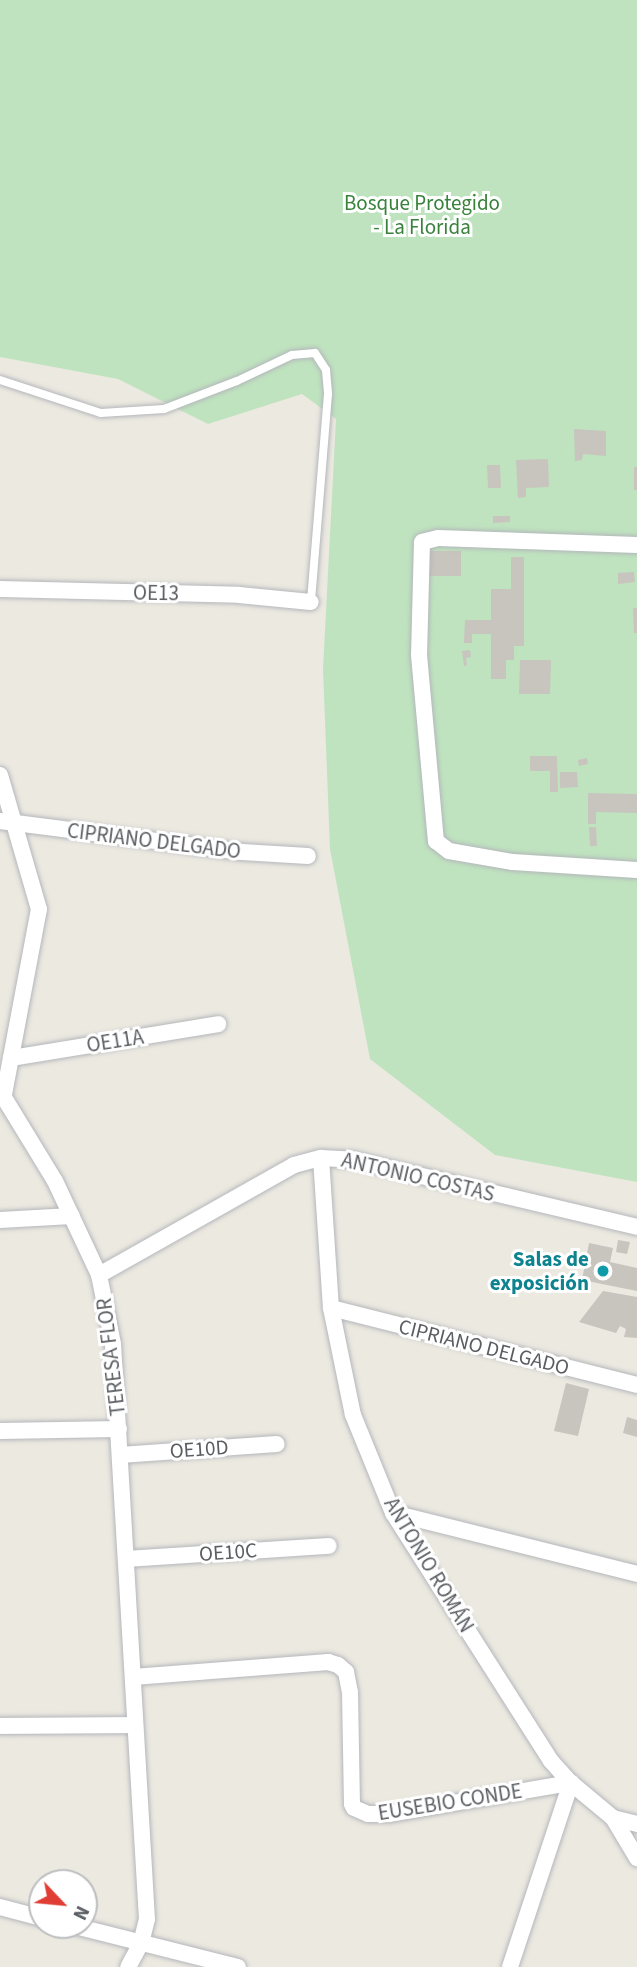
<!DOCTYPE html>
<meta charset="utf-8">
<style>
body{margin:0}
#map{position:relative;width:637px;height:1967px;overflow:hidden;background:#ece9e1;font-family:"Source Sans 3",sans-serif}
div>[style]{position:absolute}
.green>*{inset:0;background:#bfe3bf}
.building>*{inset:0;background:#c8c4be}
.roads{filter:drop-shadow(0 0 2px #b4b7bb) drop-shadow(0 0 2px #b4b7bb)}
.lane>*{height:8px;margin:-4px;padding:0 4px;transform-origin:4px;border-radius:4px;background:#fff}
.street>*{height:16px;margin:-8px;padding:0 8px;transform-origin:8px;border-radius:8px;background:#fff}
.dots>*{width:19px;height:19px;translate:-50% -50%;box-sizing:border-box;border:4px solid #fff;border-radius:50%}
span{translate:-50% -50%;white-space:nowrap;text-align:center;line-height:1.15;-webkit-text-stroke:6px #fff;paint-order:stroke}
.park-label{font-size:21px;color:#39823b}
.street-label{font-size:21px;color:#5a5d61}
.culture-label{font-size:21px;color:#0d838f;font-weight:700}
.right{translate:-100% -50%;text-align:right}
.north{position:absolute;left:28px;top:1869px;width:70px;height:70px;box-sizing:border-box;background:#fff;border:2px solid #bdbec0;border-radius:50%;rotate:116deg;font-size:19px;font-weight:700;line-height:28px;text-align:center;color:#5a5d61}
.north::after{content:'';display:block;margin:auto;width:24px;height:32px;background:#e03e34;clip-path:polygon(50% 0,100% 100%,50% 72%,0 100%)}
</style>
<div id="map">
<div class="green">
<div style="clip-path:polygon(0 0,637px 0,637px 1182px,495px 1155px,370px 1059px,330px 849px,323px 669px,336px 419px,302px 394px,208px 424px,118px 379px,0 357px)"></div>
</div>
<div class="building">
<div style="clip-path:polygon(574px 429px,606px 431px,606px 456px,583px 454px,582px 460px,575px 461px)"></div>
<div style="clip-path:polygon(548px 459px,549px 487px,526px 488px,526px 497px,518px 498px,516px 460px)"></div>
<div style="clip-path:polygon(487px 465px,500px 465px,501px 488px,488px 488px)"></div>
<div style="clip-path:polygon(634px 467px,637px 467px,637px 490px,634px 490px)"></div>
<div style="clip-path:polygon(493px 516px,510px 516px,510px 522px,493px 523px)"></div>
<div style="clip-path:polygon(427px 551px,461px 551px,461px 576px,427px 576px)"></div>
<div style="clip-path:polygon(511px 557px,524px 557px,524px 646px,514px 646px,514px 660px,506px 660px,506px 679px,491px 679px,491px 634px,472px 634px,472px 643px,464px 643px,465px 620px,491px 620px,491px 589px,511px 589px)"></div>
<div style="clip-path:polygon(634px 572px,635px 582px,618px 584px,618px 573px)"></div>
<div style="clip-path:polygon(633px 608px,637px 608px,637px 633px,634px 633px)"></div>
<div style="clip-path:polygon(470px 650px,471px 657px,466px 658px,467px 665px,464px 666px,462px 651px)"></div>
<div style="clip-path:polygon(520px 660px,551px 660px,550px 694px,519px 694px)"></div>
<div style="clip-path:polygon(530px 756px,557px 756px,558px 792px,550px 792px,550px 771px,530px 771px)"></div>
<div style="clip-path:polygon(587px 758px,588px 764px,579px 766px,578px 760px)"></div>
<div style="clip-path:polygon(560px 772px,577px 772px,578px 787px,560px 788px)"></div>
<div style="clip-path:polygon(588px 793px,637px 794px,637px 813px,596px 812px,596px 824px,588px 824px)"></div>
<div style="clip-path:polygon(589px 827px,596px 827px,597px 846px,590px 846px)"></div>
<div style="clip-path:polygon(618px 1240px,630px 1242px,627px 1254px,616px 1252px)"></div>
<div style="clip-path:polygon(589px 1243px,613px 1248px,610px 1262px,637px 1268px,637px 1291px,582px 1280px)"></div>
<div style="clip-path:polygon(603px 1291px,637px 1297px,637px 1338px,624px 1337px,626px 1329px,620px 1326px,616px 1333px,579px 1322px)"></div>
<div style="clip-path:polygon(566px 1383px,589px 1389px,578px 1436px,554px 1431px)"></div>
<div style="clip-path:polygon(627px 1417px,637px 1420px,637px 1437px,623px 1433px)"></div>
</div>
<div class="roads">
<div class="lane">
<div style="left:0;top:380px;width:106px;rotate:18.1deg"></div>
<div style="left:101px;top:413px;width:63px;rotate:-3.6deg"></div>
<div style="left:164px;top:409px;width:78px;rotate:-21deg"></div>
<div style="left:237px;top:381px;width:61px;rotate:-25.3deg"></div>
<div style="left:292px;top:355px;width:23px;rotate:-5deg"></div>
<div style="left:315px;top:353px;width:20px;rotate:57deg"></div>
<div style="left:326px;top:370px;width:24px;rotate:85deg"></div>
<div style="left:328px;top:394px;width:209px;rotate:94.7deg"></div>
</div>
<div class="street">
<div style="left:637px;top:545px;width:199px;rotate:-178deg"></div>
<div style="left:438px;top:538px;width:16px;rotate:166deg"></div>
<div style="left:422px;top:542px;width:113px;rotate:91.5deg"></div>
<div style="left:419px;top:655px;width:187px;rotate:84.8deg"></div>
<div style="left:436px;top:841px;width:16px;rotate:38deg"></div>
<div style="left:449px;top:851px;width:65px;rotate:9.8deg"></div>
<div style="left:513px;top:862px;width:124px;rotate:3.7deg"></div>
<div style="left:0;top:589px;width:239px;rotate:1.4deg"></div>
<div style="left:239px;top:595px;width:72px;rotate:5.6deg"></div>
<div style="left:0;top:775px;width:140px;rotate:73.8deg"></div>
<div style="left:39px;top:909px;width:188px;rotate:100.7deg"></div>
<div style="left:0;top:821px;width:244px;rotate:7.3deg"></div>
<div style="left:242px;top:852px;width:66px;rotate:3.5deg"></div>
<div style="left:11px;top:1058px;width:210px;rotate:-9.3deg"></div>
<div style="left:0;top:1091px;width:105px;rotate:58.6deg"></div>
<div style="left:55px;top:1181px;width:104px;rotate:64.9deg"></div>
<div style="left:99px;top:1275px;width:70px;rotate:78.5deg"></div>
<div style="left:113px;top:1344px;width:576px;rotate:86.62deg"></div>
<div style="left:147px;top:1919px;width:25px;rotate:104deg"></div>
<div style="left:141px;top:1943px;width:27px;rotate:118deg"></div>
<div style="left:321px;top:1158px;width:150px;rotate:86.2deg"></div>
<div style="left:331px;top:1308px;width:109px;rotate:78.4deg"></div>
<div style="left:353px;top:1415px;width:106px;rotate:67.8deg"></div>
<div style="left:393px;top:1513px;width:294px;rotate:57.5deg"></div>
<div style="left:551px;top:1761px;width:30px;rotate:48deg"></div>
<div style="left:571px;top:1783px;width:55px;rotate:39.8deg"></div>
<div style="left:613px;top:1818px;width:25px;rotate:14deg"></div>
<div style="left:0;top:1220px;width:72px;rotate:-3.2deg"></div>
<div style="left:99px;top:1275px;width:224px;rotate:-29.4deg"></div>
<div style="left:294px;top:1165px;width:28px;rotate:-15deg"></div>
<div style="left:321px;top:1158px;width:33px;rotate:3deg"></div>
<div style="left:354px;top:1160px;width:291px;rotate:13.3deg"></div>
<div style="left:331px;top:1308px;width:316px;rotate:14.1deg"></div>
<div style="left:0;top:1431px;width:119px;rotate:-1deg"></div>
<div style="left:120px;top:1455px;width:157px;rotate:-4deg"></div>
<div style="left:393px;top:1513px;width:252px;rotate:14deg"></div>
<div style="left:126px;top:1559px;width:203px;rotate:-3.7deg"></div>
<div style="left:133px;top:1677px;width:196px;rotate:-4.4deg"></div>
<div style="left:328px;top:1662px;width:10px;rotate:17deg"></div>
<div style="left:338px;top:1665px;width:11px;rotate:41deg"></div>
<div style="left:346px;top:1672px;width:20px;rotate:79deg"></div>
<div style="left:350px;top:1692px;width:112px;rotate:89deg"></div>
<div style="left:352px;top:1804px;width:4px;rotate:63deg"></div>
<div style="left:354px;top:1808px;width:15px;rotate:23deg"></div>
<div style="left:368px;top:1814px;width:21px"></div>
<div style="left:389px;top:1814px;width:185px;rotate:-9.7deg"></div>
<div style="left:0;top:1726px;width:135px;rotate:-0.4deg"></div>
<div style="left:613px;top:1818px;width:47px;rotate:59deg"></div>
<div style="left:0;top:1907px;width:43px;rotate:14.7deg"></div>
<div style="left:71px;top:1925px;width:172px;rotate:14.1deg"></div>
<div style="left:510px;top:1967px;width:194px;rotate:-71.7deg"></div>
</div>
</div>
<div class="dots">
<div style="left:603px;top:1271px;background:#0f9aa8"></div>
</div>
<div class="park-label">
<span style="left:422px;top:215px">Bosque Protegido<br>- La Florida</span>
</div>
<div class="street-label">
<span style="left:156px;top:593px;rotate:1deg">OE13</span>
<span style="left:154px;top:841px;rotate:7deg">CIPRIANO DELGADO</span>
<span style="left:115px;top:1041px;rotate:-9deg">OE11A</span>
<span style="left:418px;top:1177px;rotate:13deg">ANTONIO COSTAS</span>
<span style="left:484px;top:1347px;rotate:14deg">CIPRIANO DELGADO</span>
<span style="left:111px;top:1357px;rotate:-97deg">TERESA FLOR</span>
<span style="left:199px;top:1449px;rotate:-4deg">OE10D</span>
<span style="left:228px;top:1552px;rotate:-4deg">OE10C</span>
<span style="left:429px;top:1565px;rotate:59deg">ANTONIO ROMÁN</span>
<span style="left:450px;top:1802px;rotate:-9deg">EUSEBIO CONDE</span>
</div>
<div class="culture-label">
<span class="right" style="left:589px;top:1271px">Salas de<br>exposición</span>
</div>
<div class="north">N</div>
</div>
